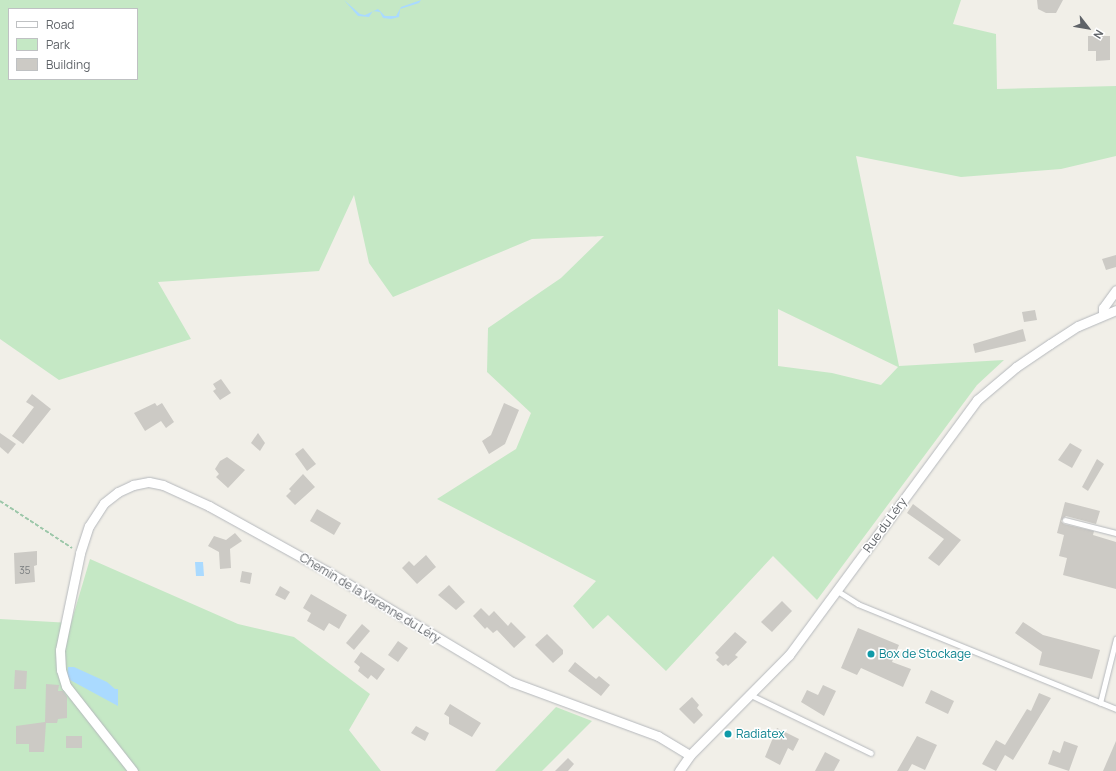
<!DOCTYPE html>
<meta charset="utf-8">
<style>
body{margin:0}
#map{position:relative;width:1116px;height:771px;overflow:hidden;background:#f1efe8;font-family:Manrope,sans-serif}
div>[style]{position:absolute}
.green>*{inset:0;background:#c5e8c5}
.water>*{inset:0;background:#aadaff}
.building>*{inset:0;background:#cccac5}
.path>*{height:2px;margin-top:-1px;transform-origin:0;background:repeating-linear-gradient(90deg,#9cc7a9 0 4px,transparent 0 6px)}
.roads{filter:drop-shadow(0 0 1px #b5b8bc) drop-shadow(0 0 1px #b5b8bc)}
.service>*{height:4.5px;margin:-2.25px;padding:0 2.25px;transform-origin:2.25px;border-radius:2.25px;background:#fff}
.minor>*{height:9px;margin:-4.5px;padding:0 4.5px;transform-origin:4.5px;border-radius:4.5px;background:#fff}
.dots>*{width:11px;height:11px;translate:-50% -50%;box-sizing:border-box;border:2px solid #fff;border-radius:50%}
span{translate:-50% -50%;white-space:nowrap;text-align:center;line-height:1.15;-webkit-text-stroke:3px #fff;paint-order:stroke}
.number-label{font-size:10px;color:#7a7d7f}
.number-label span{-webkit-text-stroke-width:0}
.street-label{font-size:12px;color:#5f6368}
.culture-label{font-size:12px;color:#0d838f}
.left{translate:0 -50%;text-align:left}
.legend{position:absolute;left:8px;top:8px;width:130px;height:72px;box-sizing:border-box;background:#fff;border:1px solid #bfc1c3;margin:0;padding:5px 7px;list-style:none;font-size:12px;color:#5f6368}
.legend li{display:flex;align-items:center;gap:8px;height:20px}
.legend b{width:20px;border:1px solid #bfc1c3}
.north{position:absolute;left:1068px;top:8px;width:40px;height:40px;-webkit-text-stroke:3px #fff;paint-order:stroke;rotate:121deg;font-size:11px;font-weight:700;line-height:16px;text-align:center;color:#5f6368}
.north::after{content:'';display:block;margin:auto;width:14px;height:18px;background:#5f6368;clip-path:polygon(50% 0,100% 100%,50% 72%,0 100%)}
</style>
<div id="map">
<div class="green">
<div style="clip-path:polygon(evenodd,0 0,961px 0,953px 24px,996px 34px,997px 89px,1116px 86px,1116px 156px,1061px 169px,961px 177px,856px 156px,899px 366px,1004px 360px,977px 385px,817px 600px,773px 556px,666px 671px,608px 615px,593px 629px,573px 606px,596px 581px,437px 499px,516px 449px,531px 413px,487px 372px,488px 328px,561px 278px,604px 236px,532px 239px,393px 297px,369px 263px,354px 195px,319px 271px,158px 282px,191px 339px,59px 380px,0 339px,0 0,9px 9px,137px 9px,137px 79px,9px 79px,9px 9px,0 0,778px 309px,898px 367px,881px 385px,832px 373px,778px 366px,778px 309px)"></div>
<div style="clip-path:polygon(90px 559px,238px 624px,294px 637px,370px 694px,349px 730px,381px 771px,0 771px,0 619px,71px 623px)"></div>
<div style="clip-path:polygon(556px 707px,592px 721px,542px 771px,495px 771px)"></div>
</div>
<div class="water">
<div style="clip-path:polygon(344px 0,360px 14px,365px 15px,378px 9px,385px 16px,396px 16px,401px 7px,421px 0,419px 3px,400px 9px,399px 17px,391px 19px,383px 18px,380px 12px,373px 11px,369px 17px,358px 16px)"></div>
<div style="clip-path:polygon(195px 562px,203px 562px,204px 576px,196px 576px)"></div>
<div style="clip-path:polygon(68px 667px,74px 667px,107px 682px,115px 689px,118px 689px,118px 706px,70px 680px,67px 676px)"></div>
</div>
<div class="building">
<div style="clip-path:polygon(1037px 0,1063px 0,1056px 13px,1046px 13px,1038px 9px)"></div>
<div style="clip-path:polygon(1088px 36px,1110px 36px,1110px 60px,1096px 61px,1096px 51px,1088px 51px)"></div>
<div style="clip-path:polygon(1116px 255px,1116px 267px,1106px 270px,1102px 259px)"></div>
<div style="clip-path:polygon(1035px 310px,1037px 320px,1024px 322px,1022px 312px)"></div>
<div style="clip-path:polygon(1023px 329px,1026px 341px,975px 353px,973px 344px)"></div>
<div style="clip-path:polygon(221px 379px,231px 393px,220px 400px,213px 391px,216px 389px,213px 384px)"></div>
<div style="clip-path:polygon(32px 394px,51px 409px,23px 444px,12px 436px,34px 407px,26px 402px)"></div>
<div style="clip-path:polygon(155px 403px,157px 406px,162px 403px,174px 422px,166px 428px,161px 421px,145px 431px,134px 413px)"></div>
<div style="clip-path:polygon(504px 403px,519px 410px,505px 444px,489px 454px,482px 441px,491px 435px)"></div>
<div style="clip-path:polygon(0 433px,16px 444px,8px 454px,0 447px)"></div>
<div style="clip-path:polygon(258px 433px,265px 443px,260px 451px,251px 443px)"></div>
<div style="clip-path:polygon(1070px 443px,1082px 450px,1072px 468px,1058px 460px)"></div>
<div style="clip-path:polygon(303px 448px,316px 464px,307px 471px,295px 454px)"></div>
<div style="clip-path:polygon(227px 457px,245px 470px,228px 488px,216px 477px,219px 474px,215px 469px,220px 461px)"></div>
<div style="clip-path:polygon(1097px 459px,1104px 464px,1088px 491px,1082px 487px)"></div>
<div style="clip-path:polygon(303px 474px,315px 487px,295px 505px,286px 496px,291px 491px,289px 489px)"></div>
<div style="clip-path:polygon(1065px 502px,1100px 511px,1096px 524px,1066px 516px,1061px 521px,1064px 524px,1094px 531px,1093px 535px,1116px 542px,1116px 589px,1063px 575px,1067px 558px,1059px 556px,1064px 535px,1057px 533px)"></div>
<div style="clip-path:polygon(913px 504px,961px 540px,939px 566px,928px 558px,944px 539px,907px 513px)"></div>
<div style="clip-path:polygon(317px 509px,341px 523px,334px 535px,310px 521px)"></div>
<div style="clip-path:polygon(235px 533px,242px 541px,230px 549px,231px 568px,220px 569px,219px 552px,208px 546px,214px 536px,226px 540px)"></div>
<div style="clip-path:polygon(37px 551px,37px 565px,34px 566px,35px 582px,15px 584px,14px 553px)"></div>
<div style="clip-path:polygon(426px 555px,436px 567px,417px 584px,402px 568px,409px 561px,414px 566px)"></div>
<div style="clip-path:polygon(242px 571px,252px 573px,250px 584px,240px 582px)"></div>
<div style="clip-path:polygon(449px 585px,465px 602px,456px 610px,438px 595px)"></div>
<div style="clip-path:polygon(280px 586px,290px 592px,285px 600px,275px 595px)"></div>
<div style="clip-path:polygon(311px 594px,347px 615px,339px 629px,329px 623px,324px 631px,307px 621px,311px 613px,303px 608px)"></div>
<div style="clip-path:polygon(782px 601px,792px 611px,772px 632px,761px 622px)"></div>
<div style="clip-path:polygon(481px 608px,489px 616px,494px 611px,508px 626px,511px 622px,526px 637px,514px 648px,497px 630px,493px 633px,487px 627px,485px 629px,473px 616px)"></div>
<div style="clip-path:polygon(1023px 622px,1043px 635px,1100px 650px,1092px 679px,1039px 665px,1042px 652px,1015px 633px)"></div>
<div style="clip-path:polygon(362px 624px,370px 631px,354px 650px,346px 643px)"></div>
<div style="clip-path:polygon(858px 628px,899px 645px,892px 662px,911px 669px,903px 687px,861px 668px,857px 675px,841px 668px)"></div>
<div style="clip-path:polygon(735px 632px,747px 642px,735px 655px,738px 657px,728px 666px,726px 664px,723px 666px,716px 660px,719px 657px,715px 653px)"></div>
<div style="clip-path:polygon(547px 634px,563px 650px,563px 654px,553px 663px,535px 645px)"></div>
<div style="clip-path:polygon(398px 641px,408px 648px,398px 662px,388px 655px)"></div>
<div style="clip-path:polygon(361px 652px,385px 669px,377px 680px,371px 675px,368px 679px,358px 671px,360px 667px,354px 662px)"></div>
<div style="clip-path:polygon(575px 662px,596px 679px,599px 676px,610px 685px,601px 696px,568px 671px)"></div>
<div style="clip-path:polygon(15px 670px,27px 671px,26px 689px,14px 689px)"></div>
<div style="clip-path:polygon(46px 684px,59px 685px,58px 691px,63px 691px,67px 697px,67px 718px,58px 719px,57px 723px,46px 723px,44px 752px,29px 752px,29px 744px,16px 744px,16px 726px,45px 722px)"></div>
<div style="clip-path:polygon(823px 685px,836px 691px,824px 716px,801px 702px,807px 690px,818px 695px)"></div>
<div style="clip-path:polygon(931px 690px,954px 701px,948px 714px,925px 703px)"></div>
<div style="clip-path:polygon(1039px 693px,1051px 698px,1013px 760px,1005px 755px,996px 771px,982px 764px,996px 740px,1005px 745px,1027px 709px,1031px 711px)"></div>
<div style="clip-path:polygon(692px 697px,699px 705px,697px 708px,703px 715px,694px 724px,679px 709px)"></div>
<div style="clip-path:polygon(450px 704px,481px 723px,472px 737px,449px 724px,449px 717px,444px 714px)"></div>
<div style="clip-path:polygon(416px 726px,429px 733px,425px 741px,411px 733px)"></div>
<div style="clip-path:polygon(777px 728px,799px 739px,793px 751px,788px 748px,780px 765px,765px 757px)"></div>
<div style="clip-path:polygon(66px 736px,82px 736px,82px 748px,66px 748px)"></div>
<div style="clip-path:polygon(917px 736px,937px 745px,925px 770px,912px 764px,908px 771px,897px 771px)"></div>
<div style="clip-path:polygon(1064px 741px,1078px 746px,1069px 771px,1048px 764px,1053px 750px,1060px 753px)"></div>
<div style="clip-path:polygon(1116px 741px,1116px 771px,1103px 771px)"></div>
<div style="clip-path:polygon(825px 752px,840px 760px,834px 771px,815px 771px)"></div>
<div style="clip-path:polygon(568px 758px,574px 764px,568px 771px,555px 771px)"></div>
</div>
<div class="path">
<div style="left:0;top:501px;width:86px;rotate:33.1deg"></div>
</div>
<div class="roads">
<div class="service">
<div style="left:1065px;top:520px;width:53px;rotate:14.3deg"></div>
<div style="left:836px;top:590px;width:26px;rotate:32deg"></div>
<div style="left:858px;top:604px;width:279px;rotate:22.1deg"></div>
<div style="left:751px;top:695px;width:133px;rotate:25.8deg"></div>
<div style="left:1100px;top:703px;width:66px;rotate:-76deg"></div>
</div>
<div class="minor">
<div style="left:1103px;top:314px;width:6px;rotate:-90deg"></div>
<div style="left:1103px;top:308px;width:22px;rotate:-54deg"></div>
<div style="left:133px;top:771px;width:108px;rotate:-128.2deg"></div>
<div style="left:66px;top:686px;width:17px;rotate:-107deg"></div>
<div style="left:61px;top:670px;width:20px;rotate:-93deg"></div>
<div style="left:60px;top:650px;width:99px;rotate:-78.3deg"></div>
<div style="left:80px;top:553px;width:28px;rotate:-72deg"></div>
<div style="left:89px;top:526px;width:27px;rotate:-57deg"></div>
<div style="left:104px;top:503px;width:18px;rotate:-38deg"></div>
<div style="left:118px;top:492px;width:17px;rotate:-25deg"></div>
<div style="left:133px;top:485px;width:16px;rotate:-11deg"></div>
<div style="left:149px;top:482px;width:14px;rotate:12deg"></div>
<div style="left:163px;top:485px;width:51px;rotate:24.5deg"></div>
<div style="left:209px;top:506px;width:136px;rotate:29deg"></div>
<div style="left:328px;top:572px;width:214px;rotate:30.9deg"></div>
<div style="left:512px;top:682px;width:156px;rotate:20.3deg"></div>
<div style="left:658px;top:736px;width:37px;rotate:31deg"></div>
<div style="left:679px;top:771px;width:19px;rotate:-55deg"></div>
<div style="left:690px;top:755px;width:141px;rotate:-45.3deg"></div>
<div style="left:789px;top:655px;width:317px;rotate:-53.6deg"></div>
<div style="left:977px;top:400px;width:51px;rotate:-40.2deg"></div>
<div style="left:1016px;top:367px;width:41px;rotate:-34.1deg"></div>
<div style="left:1050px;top:344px;width:33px;rotate:-33deg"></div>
<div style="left:1078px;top:326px;width:41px;rotate:-22.8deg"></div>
</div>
</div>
<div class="dots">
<div style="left:871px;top:654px;background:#0f9aa8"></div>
<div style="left:728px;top:734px;background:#0f9aa8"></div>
</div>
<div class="number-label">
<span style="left:25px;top:571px">35</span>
</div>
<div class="street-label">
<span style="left:885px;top:525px;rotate:-54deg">Rue du Léry</span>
<span style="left:370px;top:598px;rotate:31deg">Chemin de la Varenne du Léry</span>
</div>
<div class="culture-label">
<span class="left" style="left:879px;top:654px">Box de Stockage</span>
<span class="left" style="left:736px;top:734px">Radiatex</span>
</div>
<ul class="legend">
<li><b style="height:5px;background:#fff"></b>Road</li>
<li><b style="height:11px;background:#c5e8c5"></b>Park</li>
<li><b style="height:11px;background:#cccac5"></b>Building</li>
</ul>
<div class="north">N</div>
</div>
